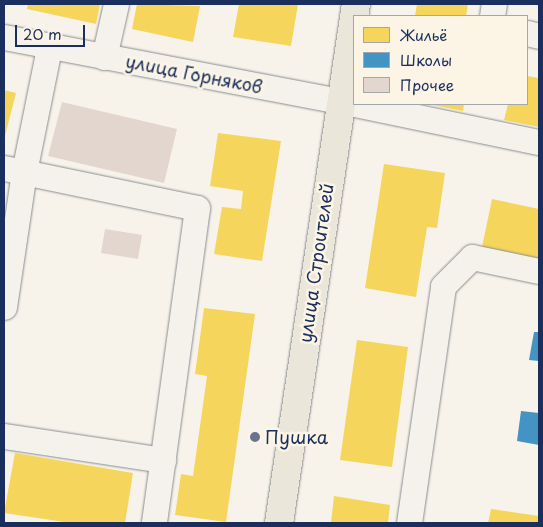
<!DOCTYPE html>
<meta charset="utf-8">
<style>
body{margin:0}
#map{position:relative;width:543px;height:527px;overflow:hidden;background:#f7f3ea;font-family:"Playpen Sans",sans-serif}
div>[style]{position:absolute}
.homes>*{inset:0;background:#f6d55c}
.schools>*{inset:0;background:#4393c3}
.building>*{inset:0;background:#e3d6cf}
.roads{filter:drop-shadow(0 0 1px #8a8c91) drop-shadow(0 0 1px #8a8c91)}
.minor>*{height:25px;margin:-12.5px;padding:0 12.5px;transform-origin:12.5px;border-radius:12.5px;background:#f5f2ec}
.major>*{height:28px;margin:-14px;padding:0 14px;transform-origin:14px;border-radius:14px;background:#ebe6da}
.dots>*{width:14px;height:14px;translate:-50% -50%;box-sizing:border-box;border:2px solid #fcf5e5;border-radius:50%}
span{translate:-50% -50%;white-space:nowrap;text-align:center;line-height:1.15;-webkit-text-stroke:5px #fcf5e5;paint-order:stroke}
.street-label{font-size:18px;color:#1b2f5e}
.poi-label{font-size:18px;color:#1b2f5e}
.left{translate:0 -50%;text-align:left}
.frame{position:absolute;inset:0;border:5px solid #1b2f5e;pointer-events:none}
.legend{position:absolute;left:353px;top:15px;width:175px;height:90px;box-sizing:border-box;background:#fcf5e5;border:1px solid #a2a6af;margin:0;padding:6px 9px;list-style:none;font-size:15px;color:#1b2f5e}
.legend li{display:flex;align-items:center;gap:10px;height:25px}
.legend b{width:25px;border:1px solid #a2a6af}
.scale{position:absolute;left:15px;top:25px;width:70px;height:22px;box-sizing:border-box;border:2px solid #1b2f5e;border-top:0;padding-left:6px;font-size:15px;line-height:18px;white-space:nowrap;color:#1b2f5e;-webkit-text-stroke:4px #fcf5e5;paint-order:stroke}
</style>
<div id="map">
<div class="homes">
<div style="clip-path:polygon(28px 4px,100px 4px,96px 24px,27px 9px)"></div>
<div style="clip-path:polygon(137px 4px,200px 6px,193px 42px,132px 29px)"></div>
<div style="clip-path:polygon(239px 4px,298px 4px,291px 46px,233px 37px)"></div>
<div style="clip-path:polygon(417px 4px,468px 4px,466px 16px,415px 16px)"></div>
<div style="clip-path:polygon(527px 76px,539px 78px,539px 127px,504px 120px,508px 104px,527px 104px)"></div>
<div style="clip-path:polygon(4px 90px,16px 93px,4px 140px)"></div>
<div style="clip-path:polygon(428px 104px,464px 104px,463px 111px)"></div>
<div style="clip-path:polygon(218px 133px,281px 141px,262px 261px,214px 254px,222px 207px,241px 209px,243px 191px,210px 186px)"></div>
<div style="clip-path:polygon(384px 164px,445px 173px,437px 228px,427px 227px,416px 297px,365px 288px)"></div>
<div style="clip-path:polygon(492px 199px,539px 209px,539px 259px,482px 247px)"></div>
<div style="clip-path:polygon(204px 308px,255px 314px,226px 522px,175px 515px,181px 474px,193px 476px,207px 376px,195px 374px)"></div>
<div style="clip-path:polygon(357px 340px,408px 347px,392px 467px,340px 460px)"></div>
<div style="clip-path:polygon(15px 453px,133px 473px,125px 523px,71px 523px,4px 513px)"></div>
<div style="clip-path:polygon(334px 496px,390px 505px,388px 523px,331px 523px)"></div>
<div style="clip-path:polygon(491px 509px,539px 516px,539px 523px,488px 523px)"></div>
</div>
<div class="schools">
<div style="clip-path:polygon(534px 332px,539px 332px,539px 361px,529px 360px)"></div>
<div style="clip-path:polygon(521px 411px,539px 413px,539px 445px,517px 441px)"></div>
</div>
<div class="building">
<div style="clip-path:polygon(62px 102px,177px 129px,164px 183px,48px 156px)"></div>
<div style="clip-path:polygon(105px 229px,142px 235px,138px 259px,101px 253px)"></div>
</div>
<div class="roads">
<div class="minor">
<div style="left:492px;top:16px;width:12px;rotate:-81deg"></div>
<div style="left:527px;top:33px;width:12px;rotate:14deg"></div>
<div style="left:4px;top:37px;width:356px;rotate:10.8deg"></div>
<div style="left:104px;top:57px;width:54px;rotate:-77.2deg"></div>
<div style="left:355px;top:104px;width:188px;rotate:11.7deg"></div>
<div style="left:4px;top:168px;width:197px;rotate:11.7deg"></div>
<div style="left:197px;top:208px;width:318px;rotate:97.8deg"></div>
<div style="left:4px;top:307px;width:136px;rotate:-81.6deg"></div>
<div style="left:24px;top:172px;width:126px;rotate:-78.6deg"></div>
<div style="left:4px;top:436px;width:161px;rotate:8.6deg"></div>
<div style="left:409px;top:523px;width:239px;rotate:-81.8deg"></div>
<div style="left:443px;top:286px;width:41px;rotate:-45deg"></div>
<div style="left:472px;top:257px;width:68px;rotate:11.8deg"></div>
</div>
<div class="major">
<div style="left:279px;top:523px;width:525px;rotate:-81.56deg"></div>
</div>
</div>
<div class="dots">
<div style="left:255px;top:437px;background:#68748f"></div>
</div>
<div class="street-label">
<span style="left:194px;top:74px;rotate:11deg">улица Горняков</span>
<span style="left:316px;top:263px;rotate:-82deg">улица Строителей</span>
</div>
<div class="poi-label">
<span class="left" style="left:265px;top:437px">Пушка</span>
</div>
<div class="frame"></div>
<ul class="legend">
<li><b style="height:14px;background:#f6d55c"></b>Жильё</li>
<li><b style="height:14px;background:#4393c3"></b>Школы</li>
<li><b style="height:14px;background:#e3d6cf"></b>Прочее</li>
</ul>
<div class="scale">20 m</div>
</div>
